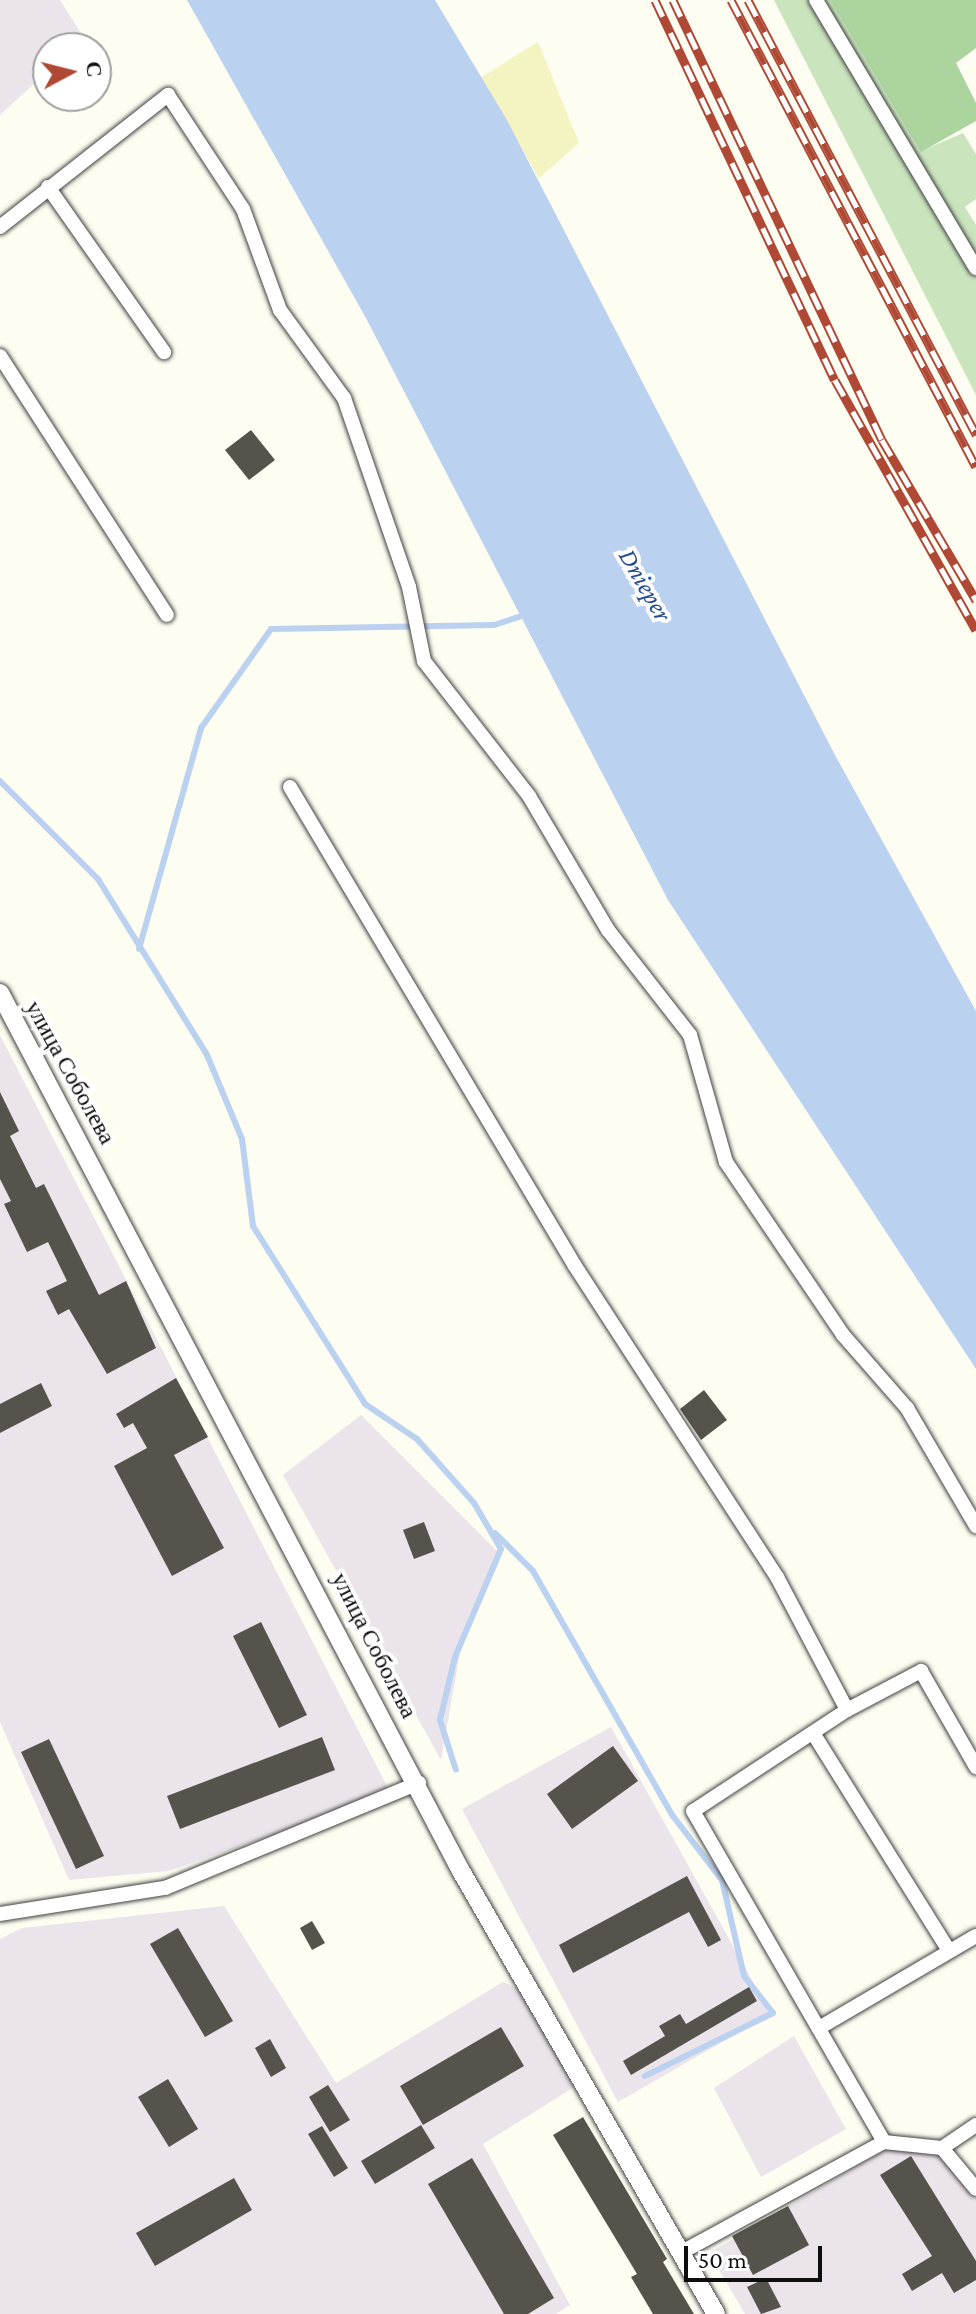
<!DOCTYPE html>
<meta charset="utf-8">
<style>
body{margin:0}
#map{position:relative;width:976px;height:2314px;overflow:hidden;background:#fdfdf1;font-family:"Crimson Pro",serif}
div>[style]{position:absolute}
.industrial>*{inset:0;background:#ece4eb}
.green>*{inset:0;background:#cae5be}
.forest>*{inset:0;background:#acd49f}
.sand>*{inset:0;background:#f4f3c2}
.water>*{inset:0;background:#bbd1f0}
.stream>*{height:6px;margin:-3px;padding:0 3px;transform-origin:3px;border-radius:3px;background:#bbd1f0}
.building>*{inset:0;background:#56524c}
.roads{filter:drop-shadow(0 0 2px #414141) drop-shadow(0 0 2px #414141)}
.minor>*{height:14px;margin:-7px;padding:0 7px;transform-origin:7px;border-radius:7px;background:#fff}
.tertiary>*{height:18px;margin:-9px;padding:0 9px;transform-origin:9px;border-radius:9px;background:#fff}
.rail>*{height:9px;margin-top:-4.5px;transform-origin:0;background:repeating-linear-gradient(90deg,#fff 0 18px,#af4935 0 36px);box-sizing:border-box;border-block:2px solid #af4935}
span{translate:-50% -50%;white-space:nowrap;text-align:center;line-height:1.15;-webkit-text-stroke:8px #fff;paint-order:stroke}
.street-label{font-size:24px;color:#0e0e0e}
.water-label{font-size:26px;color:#254c93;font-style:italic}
.north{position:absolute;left:32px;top:32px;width:80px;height:80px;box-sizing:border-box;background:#fff;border:2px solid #9f9f9f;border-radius:50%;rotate:83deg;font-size:22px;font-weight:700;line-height:32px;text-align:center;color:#0e0e0e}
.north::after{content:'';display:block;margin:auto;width:28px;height:36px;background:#af4935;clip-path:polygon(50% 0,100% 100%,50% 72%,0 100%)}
.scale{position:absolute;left:684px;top:2246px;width:138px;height:36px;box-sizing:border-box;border:4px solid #0e0e0e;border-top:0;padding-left:10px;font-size:24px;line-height:28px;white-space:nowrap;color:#0e0e0e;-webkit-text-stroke:6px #fff;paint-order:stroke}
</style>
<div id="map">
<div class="industrial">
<div style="clip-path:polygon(0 0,60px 0,84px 38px,73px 48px,48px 48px,48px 71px,0 115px)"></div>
<div style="clip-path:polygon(0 1035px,391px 1794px,169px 1871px,69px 1880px,0 1722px)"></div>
<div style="clip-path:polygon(361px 1415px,501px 1555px,461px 1647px,441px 1760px,283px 1475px)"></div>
<div style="clip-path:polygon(611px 1727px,771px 2014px,618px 2102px,462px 1809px)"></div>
<div style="clip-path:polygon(224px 1906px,336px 2083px,503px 1982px,519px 1989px,576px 2086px,483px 2144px,570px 2305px,556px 2314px,0 2314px,0 1939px,22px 1928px)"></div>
<div style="clip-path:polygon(794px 2036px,846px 2129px,761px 2177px,714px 2088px)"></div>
<div style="clip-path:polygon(900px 2141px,944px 2151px,976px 2198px,976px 2314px,745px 2314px,709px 2253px)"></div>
</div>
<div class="green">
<div style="clip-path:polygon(774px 0,830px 0,921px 151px,963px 133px,976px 154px,976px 199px,965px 207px,976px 225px,976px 395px)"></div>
</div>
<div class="forest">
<div style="clip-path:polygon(830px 0,976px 0,976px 48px,956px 63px,976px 103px,976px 121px,921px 152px)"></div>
</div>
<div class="sand">
<div style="clip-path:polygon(538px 42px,579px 143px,539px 178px,480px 78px)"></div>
</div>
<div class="water">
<div style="clip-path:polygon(187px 0,435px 0,507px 120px,835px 755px,976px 1011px,976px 1369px,668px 900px,367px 320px)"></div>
</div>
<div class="stream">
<div style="left:0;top:781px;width:139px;rotate:45deg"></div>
<div style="left:98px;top:879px;width:207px;rotate:58.2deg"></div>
<div style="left:207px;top:1055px;width:91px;rotate:67.4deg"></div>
<div style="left:242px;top:1139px;width:88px;rotate:82.8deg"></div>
<div style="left:253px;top:1226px;width:210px;rotate:57.8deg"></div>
<div style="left:365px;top:1404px;width:63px;rotate:33.9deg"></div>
<div style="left:417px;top:1439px;width:86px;rotate:48.3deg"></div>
<div style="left:474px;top:1503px;width:53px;rotate:59.6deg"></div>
<div style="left:501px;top:1549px;width:117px;rotate:113.1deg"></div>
<div style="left:455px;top:1657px;width:65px;rotate:103.4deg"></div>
<div style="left:440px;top:1720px;width:52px;rotate:72.3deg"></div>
<div style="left:139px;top:949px;width:230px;rotate:-74.3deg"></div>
<div style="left:201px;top:728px;width:121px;rotate:-54.7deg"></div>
<div style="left:271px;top:629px;width:223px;rotate:-1deg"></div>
<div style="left:494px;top:625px;width:35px;rotate:-18deg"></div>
<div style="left:495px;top:1533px;width:54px;rotate:45deg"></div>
<div style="left:533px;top:1571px;width:282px;rotate:60.3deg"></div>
<div style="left:673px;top:1816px;width:81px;rotate:52.6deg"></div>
<div style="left:722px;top:1880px;width:98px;rotate:77.1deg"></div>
<div style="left:744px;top:1976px;width:47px;rotate:51.9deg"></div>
<div style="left:773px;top:2013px;width:143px;rotate:153.8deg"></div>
</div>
<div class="building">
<div style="clip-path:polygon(251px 430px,275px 460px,249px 480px,225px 450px)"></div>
<div style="clip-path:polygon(0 1092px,19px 1131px,10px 1136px,36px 1188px,44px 1184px,99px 1295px,126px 1281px,156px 1348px,107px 1374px,69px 1309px,58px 1315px,46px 1291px,67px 1281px,48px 1242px,27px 1252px,4px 1204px,11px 1201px,0 1179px)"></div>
<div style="clip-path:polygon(176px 1378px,208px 1437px,174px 1455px,224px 1548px,172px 1576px,114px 1466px,147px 1448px,133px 1423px,124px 1428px,116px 1414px)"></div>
<div style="clip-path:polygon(41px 1383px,52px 1406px,0 1433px,0 1404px)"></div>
<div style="clip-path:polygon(704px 1390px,727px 1420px,701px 1440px,680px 1409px)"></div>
<div style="clip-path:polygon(424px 1522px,435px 1551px,414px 1559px,403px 1530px)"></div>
<div style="clip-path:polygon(261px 1622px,307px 1715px,279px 1728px,233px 1636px)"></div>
<div style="clip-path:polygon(322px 1737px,335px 1770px,180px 1829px,167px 1796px)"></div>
<div style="clip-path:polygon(49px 1739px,104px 1856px,76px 1869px,21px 1752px)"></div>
<div style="clip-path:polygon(613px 1746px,638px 1781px,572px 1829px,547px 1794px)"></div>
<div style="clip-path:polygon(687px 1876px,721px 1940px,708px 1947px,689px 1912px,573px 1973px,559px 1945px)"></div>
<div style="clip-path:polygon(312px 1921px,325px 1943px,312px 1950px,300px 1928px)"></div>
<div style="clip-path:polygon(178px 1928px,233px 2021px,205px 2037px,150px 1944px)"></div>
<div style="clip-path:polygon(749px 1987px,757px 2001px,631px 2075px,623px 2061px,665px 2036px,659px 2026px,680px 2014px,686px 2024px)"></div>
<div style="clip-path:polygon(501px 2027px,524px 2066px,423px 2125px,400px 2086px)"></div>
<div style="clip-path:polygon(270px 2039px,286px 2068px,271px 2077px,255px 2048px)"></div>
<div style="clip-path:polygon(168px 2079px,198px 2129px,169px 2147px,138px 2097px)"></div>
<div style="clip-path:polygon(328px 2085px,350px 2120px,330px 2132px,309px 2097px)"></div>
<div style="clip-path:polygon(583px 2117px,667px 2259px,663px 2262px,694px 2314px,653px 2314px,631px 2277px,637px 2274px,553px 2135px)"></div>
<div style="clip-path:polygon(421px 2125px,435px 2148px,375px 2184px,361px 2161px)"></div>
<div style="clip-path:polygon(322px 2126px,348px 2168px,334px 2177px,308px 2134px)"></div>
<div style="clip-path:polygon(911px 2156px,976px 2261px,976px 2280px,954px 2293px,942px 2273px,912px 2291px,902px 2274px,932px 2256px,880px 2175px)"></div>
<div style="clip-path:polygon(472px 2158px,554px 2298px,528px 2314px,504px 2314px,428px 2184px)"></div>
<div style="clip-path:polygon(234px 2178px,252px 2210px,155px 2266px,136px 2233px)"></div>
<div style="clip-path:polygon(788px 2206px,809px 2245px,753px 2275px,732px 2236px)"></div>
<div style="clip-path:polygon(766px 2278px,781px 2307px,761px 2314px,747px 2287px)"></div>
</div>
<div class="roads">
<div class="minor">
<div style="left:816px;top:0;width:312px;rotate:59.2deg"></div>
<div style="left:48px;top:187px;width:202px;rotate:54.9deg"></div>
<div style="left:0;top:227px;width:214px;rotate:-38.2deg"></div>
<div style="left:168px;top:95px;width:136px;rotate:56.7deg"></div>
<div style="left:243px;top:209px;width:108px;rotate:69.9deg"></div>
<div style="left:280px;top:310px;width:109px;rotate:54deg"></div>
<div style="left:344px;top:398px;width:200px;rotate:71deg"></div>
<div style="left:409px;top:587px;width:76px;rotate:78.5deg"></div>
<div style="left:424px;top:661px;width:171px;rotate:52.1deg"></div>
<div style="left:529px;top:796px;width:156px;rotate:59.5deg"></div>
<div style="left:608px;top:930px;width:133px;rotate:52deg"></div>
<div style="left:690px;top:1035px;width:132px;rotate:74.2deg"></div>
<div style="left:726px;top:1162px;width:209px;rotate:55.9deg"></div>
<div style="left:843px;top:1335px;width:97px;rotate:48.8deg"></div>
<div style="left:907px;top:1408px;width:137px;rotate:59.7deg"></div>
<div style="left:0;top:356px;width:308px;rotate:57.2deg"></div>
<div style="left:290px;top:787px;width:557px;rotate:59.25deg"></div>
<div style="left:575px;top:1266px;width:371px;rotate:57deg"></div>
<div style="left:777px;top:1577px;width:150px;rotate:62.2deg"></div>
<div style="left:847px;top:1710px;width:184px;rotate:146.7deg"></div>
<div style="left:693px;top:1811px;width:382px;rotate:60deg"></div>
<div style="left:847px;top:1710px;width:84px;rotate:-27.8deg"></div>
<div style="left:921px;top:1671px;width:111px;rotate:60.2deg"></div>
<div style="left:813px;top:1733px;width:257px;rotate:58deg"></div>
<div style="left:0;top:1914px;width:167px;rotate:-9deg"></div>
<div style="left:165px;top:1888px;width:275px;rotate:-22.5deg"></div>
<div style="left:819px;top:2028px;width:182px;rotate:-30.4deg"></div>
<div style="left:942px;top:2148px;width:53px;rotate:50.3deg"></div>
<div style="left:682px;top:2252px;width:230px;rotate:-28.6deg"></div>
<div style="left:884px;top:2142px;width:58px;rotate:5.9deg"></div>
<div style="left:942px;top:2148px;width:41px;rotate:-34.1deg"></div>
</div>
<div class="tertiary">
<div style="left:0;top:993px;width:992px;rotate:62.3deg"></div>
<div style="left:461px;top:1871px;width:511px;rotate:60.07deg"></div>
</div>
</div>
<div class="rail">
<div style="left:655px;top:0;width:420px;rotate:64.7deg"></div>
<div style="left:835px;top:380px;width:287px;rotate:60.6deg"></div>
<div style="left:673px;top:0;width:487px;rotate:64.6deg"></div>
<div style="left:882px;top:440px;width:186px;rotate:59.6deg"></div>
<div style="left:731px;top:0;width:527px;rotate:62.32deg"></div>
<div style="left:748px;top:0;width:491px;rotate:62.3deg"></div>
</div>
<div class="street-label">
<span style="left:71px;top:1072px;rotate:61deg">улица Соболева</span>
<span style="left:375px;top:1645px;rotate:63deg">улица Соболева</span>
</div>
<div class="water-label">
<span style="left:645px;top:585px;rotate:60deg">Dnieper</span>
</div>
<div class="north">С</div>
<div class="scale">50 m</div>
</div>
